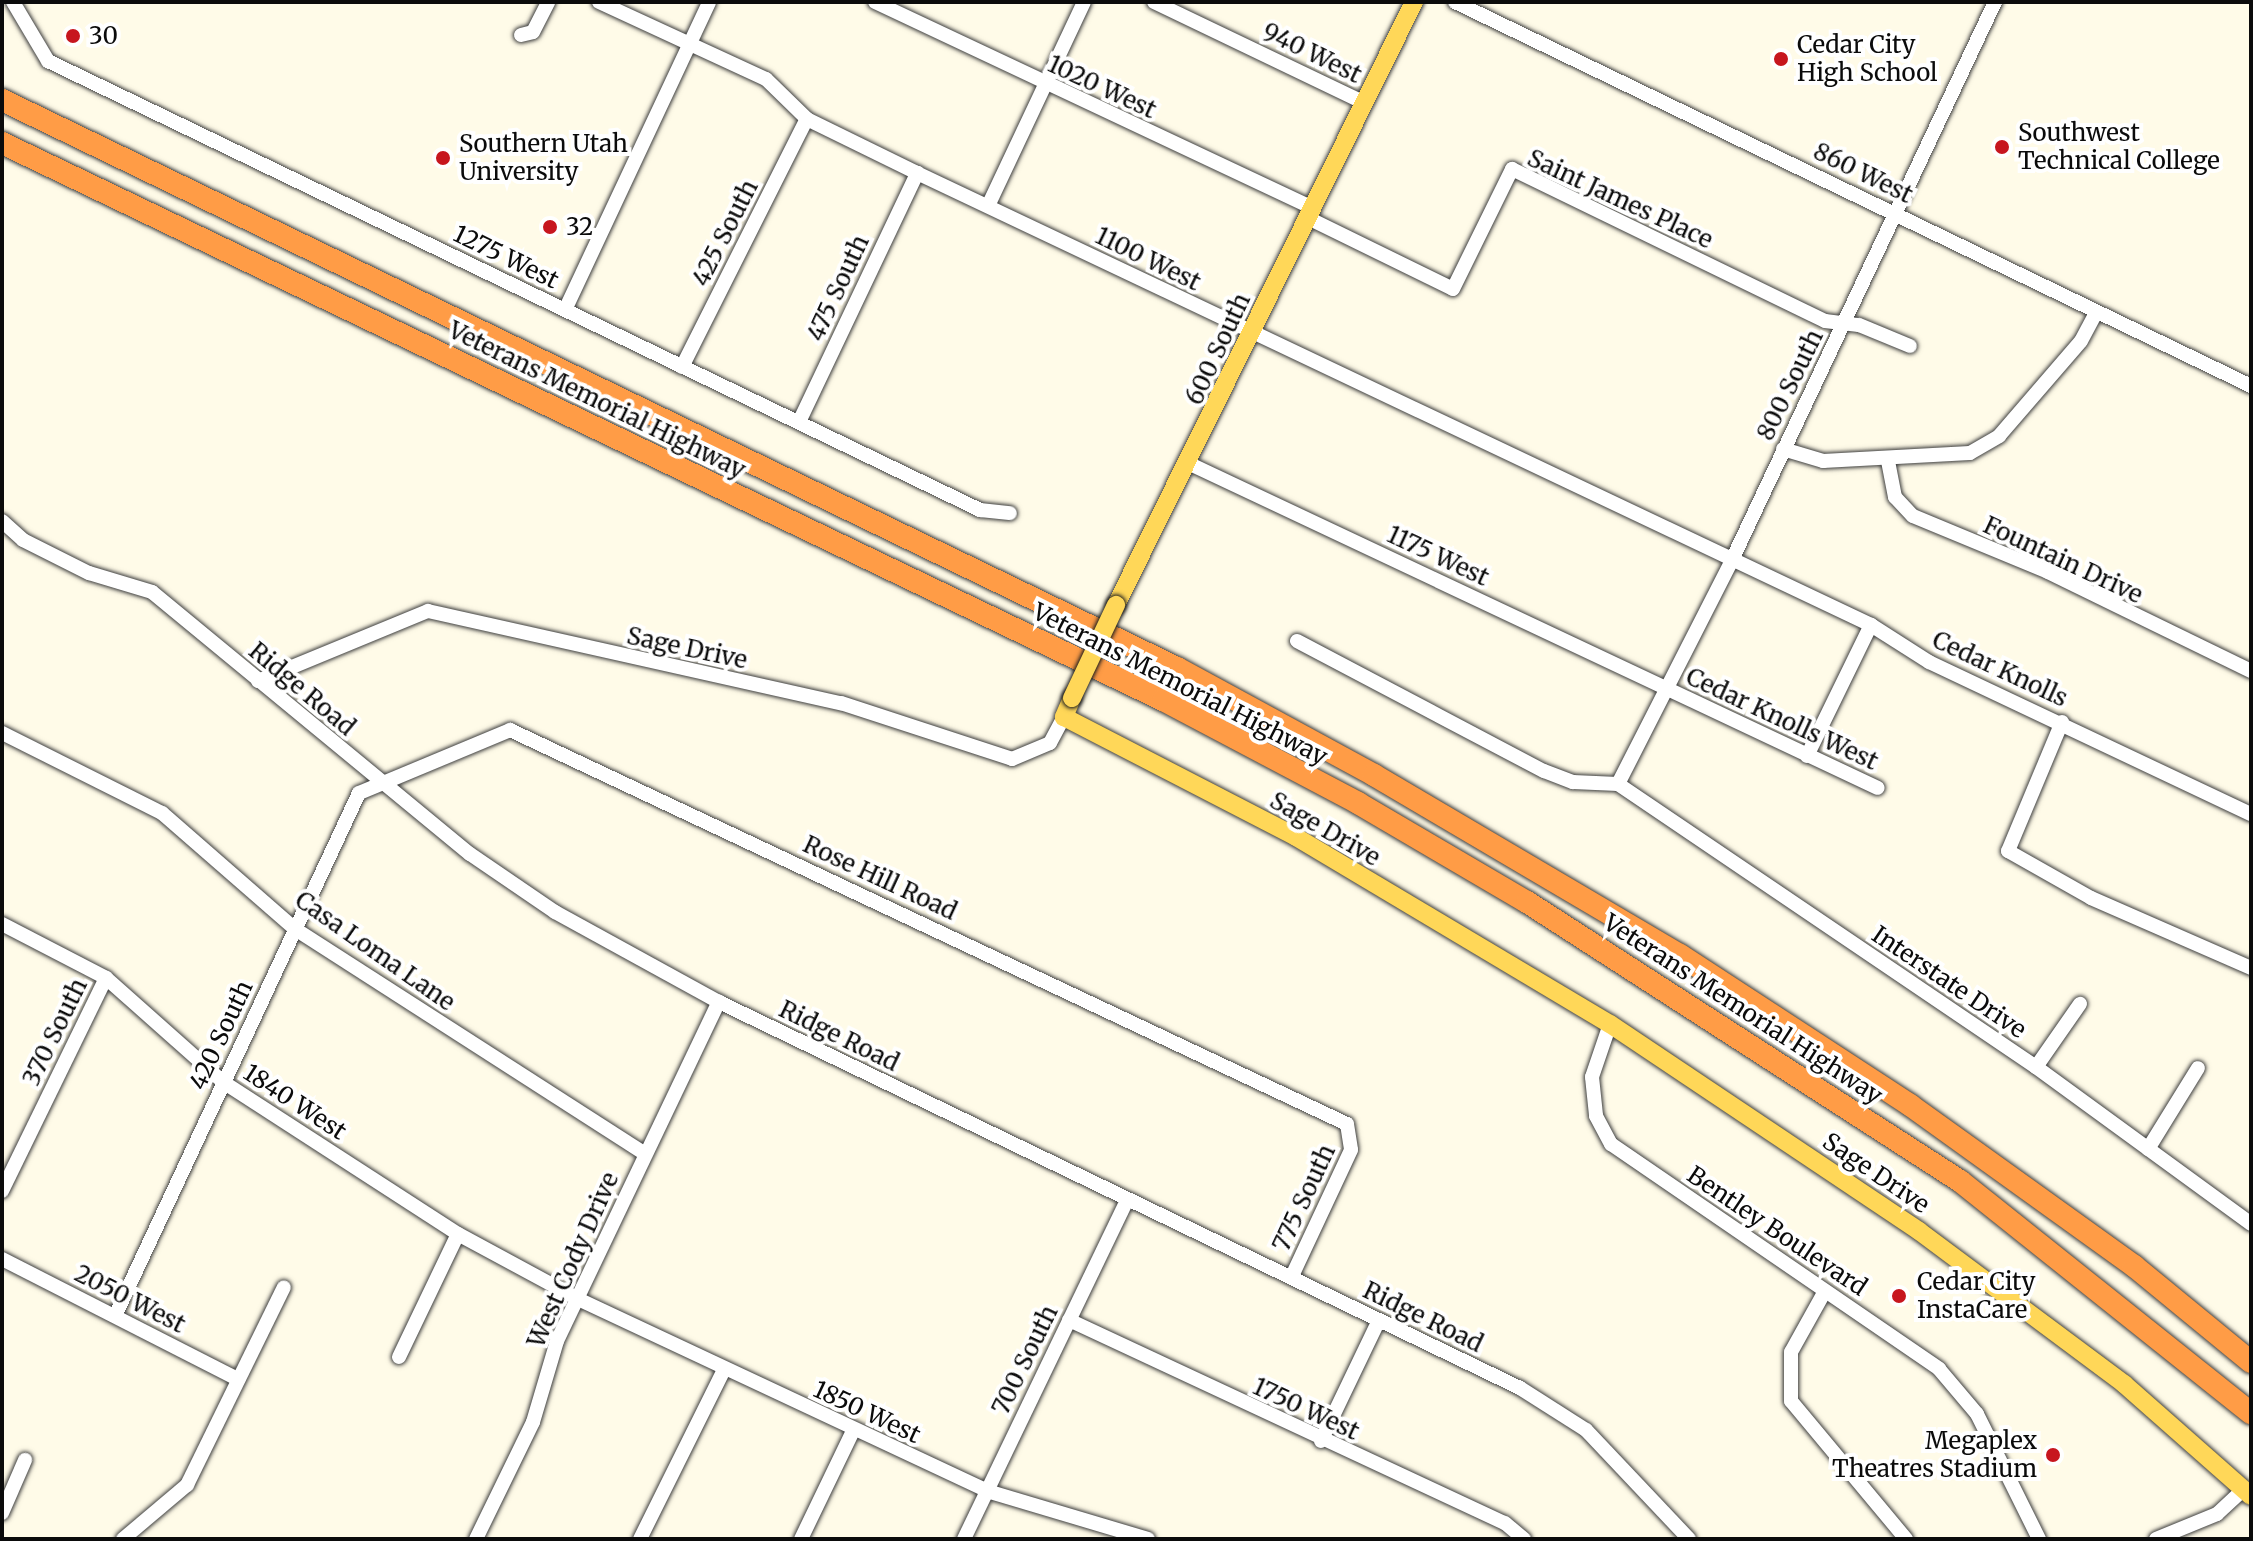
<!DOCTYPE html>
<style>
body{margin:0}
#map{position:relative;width:2253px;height:1541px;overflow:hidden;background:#fffbe8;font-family:Merriweather,serif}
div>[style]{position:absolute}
.roads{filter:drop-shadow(0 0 2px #3e3e3e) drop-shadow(0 0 2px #3e3e3e)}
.minor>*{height:14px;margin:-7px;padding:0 7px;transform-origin:7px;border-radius:7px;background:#fff}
.major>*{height:18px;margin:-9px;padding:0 9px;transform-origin:9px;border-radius:9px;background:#ffd758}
.highway>*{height:22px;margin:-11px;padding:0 11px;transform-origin:11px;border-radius:11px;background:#ff9c46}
.bridges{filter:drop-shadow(0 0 2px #1c1c1c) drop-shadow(0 0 2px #1c1c1c)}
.major-bridge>*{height:18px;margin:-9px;padding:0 9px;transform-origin:9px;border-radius:9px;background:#ffd758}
.dots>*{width:22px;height:22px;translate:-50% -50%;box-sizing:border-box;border:4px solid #fff;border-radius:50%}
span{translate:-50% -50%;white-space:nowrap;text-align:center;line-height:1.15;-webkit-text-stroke:8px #fff;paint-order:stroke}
.poi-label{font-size:24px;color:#0b0b0b}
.left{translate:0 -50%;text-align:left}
.right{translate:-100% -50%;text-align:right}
.street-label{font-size:24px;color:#0b0b0b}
.frame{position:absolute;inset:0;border:4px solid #0b0b0b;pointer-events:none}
</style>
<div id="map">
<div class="roads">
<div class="minor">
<div style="left:13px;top:2px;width:69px;rotate:59.3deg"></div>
<div style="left:48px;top:61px;width:1035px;rotate:25.72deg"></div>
<div style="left:980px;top:510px;width:30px;rotate:6deg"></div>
<div style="left:599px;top:2px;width:184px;rotate:24.8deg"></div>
<div style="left:766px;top:79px;width:57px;rotate:44.3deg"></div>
<div style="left:807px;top:119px;width:123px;rotate:26.1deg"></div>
<div style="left:917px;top:173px;width:1056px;rotate:25.35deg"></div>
<div style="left:1871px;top:625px;width:69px;rotate:32.5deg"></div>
<div style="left:1929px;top:662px;width:356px;rotate:25.3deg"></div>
<div style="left:875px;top:2px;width:483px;rotate:25.2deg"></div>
<div style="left:1154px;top:2px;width:234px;rotate:25.6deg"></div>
<div style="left:1455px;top:2px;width:884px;rotate:25.75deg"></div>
<div style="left:521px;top:35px;width:12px;rotate:-14deg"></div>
<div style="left:533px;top:32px;width:34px;rotate:-63deg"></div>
<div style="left:988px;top:206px;width:225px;rotate:-64.8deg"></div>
<div style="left:1308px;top:218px;width:161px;rotate:26.1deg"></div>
<div style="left:1453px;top:289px;width:134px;rotate:-63.8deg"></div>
<div style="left:1512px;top:169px;width:348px;rotate:25.9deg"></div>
<div style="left:1825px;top:321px;width:34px;rotate:7deg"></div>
<div style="left:1859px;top:325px;width:55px;rotate:22.4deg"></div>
<div style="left:565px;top:310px;width:340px;rotate:-64.9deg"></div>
<div style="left:682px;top:367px;width:278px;rotate:-63.3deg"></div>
<div style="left:799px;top:422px;width:276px;rotate:-64.6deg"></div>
<div style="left:1783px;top:449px;width:42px;rotate:16.7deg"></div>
<div style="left:1823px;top:461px;width:147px;rotate:-3.1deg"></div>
<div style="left:1970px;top:453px;width:34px;rotate:-30deg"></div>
<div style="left:1999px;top:436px;width:125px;rotate:-49.2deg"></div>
<div style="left:2081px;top:341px;width:32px;rotate:-62deg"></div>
<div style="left:1888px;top:461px;width:37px;rotate:79deg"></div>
<div style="left:1895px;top:497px;width:26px;rotate:47deg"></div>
<div style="left:1913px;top:516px;width:146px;rotate:22.5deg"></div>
<div style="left:2048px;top:572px;width:226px;rotate:26deg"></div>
<div style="left:1190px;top:464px;width:760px;rotate:25.22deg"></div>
<div style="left:2px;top:521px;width:28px;rotate:42deg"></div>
<div style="left:23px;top:540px;width:74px;rotate:26.6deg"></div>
<div style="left:89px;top:573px;width:66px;rotate:16.8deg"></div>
<div style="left:152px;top:592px;width:412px;rotate:39.5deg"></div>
<div style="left:470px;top:854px;width:103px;rotate:34.3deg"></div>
<div style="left:555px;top:912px;width:187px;rotate:28.8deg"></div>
<div style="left:719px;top:1002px;width:889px;rotate:25.73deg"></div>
<div style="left:1520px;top:1388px;width:78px;rotate:32.5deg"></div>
<div style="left:1586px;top:1430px;width:150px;rotate:46.6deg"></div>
<div style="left:1297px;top:641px;width:279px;rotate:27.8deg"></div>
<div style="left:1544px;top:771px;width:31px;rotate:21deg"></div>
<div style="left:1573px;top:782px;width:45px;rotate:2.5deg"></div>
<div style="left:258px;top:681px;width:184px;rotate:-22.4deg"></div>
<div style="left:428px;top:611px;width:423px;rotate:12.6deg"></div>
<div style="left:841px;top:703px;width:180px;rotate:18.1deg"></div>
<div style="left:1012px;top:759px;width:41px;rotate:-22.8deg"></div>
<div style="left:1050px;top:743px;width:30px;rotate:-62deg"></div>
<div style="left:2062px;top:722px;width:140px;rotate:112.7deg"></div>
<div style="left:2008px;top:851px;width:95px;rotate:29.5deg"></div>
<div style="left:2091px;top:898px;width:175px;rotate:23.6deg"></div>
<div style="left:2px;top:733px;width:179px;rotate:26.6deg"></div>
<div style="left:162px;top:813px;width:176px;rotate:41.1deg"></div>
<div style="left:295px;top:929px;width:416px;rotate:32.7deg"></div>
<div style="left:1807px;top:756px;width:146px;rotate:-64deg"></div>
<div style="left:1618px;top:784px;width:249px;rotate:-63deg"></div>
<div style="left:1731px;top:562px;width:619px;rotate:-64.76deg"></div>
<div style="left:1618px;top:784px;width:505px;rotate:34.1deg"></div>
<div style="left:2036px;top:1067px;width:266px;rotate:36.1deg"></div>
<div style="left:2px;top:924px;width:117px;rotate:27.4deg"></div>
<div style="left:106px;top:978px;width:157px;rotate:41.6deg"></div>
<div style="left:223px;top:1082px;width:280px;rotate:32.9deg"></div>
<div style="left:458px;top:1234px;width:136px;rotate:28.4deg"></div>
<div style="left:578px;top:1299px;width:452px;rotate:25.1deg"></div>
<div style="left:987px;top:1491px;width:168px;rotate:16.6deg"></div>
<div style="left:1610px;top:1024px;width:56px;rotate:108.8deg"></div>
<div style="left:1592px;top:1077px;width:39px;rotate:84deg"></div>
<div style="left:1596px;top:1116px;width:32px;rotate:62deg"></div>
<div style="left:1611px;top:1144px;width:398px;rotate:34.4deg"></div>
<div style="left:1939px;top:1369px;width:59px;rotate:49.8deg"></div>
<div style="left:1977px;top:1414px;width:140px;rotate:63.6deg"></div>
<div style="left:2036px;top:1067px;width:77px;rotate:-55.1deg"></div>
<div style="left:2148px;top:1149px;width:95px;rotate:-58.3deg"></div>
<div style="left:2px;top:1191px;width:237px;rotate:-64deg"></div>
<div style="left:2px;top:1259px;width:265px;rotate:27deg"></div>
<div style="left:1825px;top:1291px;width:70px;rotate:119.1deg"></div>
<div style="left:1791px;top:1352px;width:49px;rotate:90deg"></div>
<div style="left:1791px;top:1401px;width:180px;rotate:50.2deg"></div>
<div style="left:115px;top:1316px;width:577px;rotate:-64.99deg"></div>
<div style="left:359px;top:793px;width:164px;rotate:-22.6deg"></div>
<div style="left:510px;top:730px;width:925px;rotate:25.21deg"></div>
<div style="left:1347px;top:1124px;width:26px;rotate:81deg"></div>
<div style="left:1351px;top:1150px;width:141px;rotate:115.1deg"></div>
<div style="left:1069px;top:1320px;width:481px;rotate:25deg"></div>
<div style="left:1505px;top:1523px;width:25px;rotate:40deg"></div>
<div style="left:399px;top:1357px;width:136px;rotate:-64.4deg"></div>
<div style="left:1321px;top:1441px;width:134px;rotate:-64.4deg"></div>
<div style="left:2px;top:1513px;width:58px;rotate:-66.5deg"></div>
<div style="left:123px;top:1539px;width:84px;rotate:-40.2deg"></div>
<div style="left:187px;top:1485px;width:220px;rotate:-63.9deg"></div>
<div style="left:476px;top:1539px;width:130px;rotate:-64deg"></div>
<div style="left:533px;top:1422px;width:84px;rotate:-73.5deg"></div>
<div style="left:557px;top:1341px;width:376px;rotate:-64.5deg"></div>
<div style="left:640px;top:1539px;width:189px;rotate:-63.6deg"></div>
<div style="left:801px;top:1539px;width:120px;rotate:-64.3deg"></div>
<div style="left:964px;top:1539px;width:375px;rotate:-64.3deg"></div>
<div style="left:2156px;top:1539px;width:66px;rotate:-22.3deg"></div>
<div style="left:2217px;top:1514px;width:37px;rotate:-43deg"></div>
</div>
<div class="major">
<div style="left:1116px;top:605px;width:673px;rotate:-63.7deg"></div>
<div style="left:1072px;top:698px;width:21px;rotate:113deg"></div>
<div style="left:1064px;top:717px;width:261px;rotate:27.3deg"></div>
<div style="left:1296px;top:837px;width:365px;rotate:30.8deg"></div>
<div style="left:1610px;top:1024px;width:372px;rotate:33.8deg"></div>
<div style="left:1919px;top:1231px;width:256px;rotate:36.7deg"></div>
<div style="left:2124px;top:1384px;width:169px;rotate:41.4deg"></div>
</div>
<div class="highway">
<div style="left:2px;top:100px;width:1305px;rotate:25.8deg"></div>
<div style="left:1177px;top:668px;width:224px;rotate:28.5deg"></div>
<div style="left:1374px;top:775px;width:355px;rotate:30.5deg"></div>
<div style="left:1680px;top:955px;width:275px;rotate:33.1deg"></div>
<div style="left:1910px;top:1105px;width:276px;rotate:35.7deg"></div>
<div style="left:2134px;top:1266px;width:151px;rotate:39.4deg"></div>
<div style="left:2px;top:143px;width:1288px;rotate:25.63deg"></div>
<div style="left:1163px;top:700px;width:221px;rotate:27.8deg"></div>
<div style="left:1358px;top:803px;width:196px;rotate:30.4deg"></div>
<div style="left:1527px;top:902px;width:515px;rotate:32.8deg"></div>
<div style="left:1960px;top:1181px;width:372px;rotate:38.6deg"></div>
</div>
</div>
<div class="bridges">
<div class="major-bridge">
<div style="left:1072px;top:698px;width:103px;rotate:-64.7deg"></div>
</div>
</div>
<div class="dots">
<div style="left:73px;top:36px;background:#c7161e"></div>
<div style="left:1781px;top:59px;background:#c7161e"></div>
<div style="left:2002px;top:147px;background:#c7161e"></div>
<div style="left:443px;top:158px;background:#c7161e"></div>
<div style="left:550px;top:227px;background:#c7161e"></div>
<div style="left:1899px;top:1296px;background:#c7161e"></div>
<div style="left:2053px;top:1455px;background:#c7161e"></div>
</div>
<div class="poi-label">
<span class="left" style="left:89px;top:36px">30</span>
<span class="left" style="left:1797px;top:59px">Cedar City<br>High School</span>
<span class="left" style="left:2018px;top:147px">Southwest<br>Technical College</span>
<span class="left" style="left:459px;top:158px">Southern Utah<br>University</span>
<span class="left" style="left:566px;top:227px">32</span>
<span class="left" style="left:1917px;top:1296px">Cedar City<br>InstaCare</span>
<span class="right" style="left:2037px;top:1455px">Megaplex<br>Theatres Stadium</span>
</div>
<div class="street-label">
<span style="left:1312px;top:53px;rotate:26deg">940 West</span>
<span style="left:1102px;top:87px;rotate:25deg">1020 West</span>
<span style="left:1863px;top:173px;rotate:26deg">860 West</span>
<span style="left:1620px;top:199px;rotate:25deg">Saint James Place</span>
<span style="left:725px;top:233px;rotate:-63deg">425 South</span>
<span style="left:506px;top:257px;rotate:26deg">1275 West</span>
<span style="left:1148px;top:259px;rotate:26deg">1100 West</span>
<span style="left:838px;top:288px;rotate:-65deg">475 South</span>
<span style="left:1218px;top:349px;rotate:-65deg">600 South</span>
<span style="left:1790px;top:385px;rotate:-64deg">800 South</span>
<span style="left:597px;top:400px;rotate:26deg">Veterans Memorial Highway</span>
<span style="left:1438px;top:556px;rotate:25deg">1175 West</span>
<span style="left:2063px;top:560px;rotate:25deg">Fountain Drive</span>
<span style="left:687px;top:648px;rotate:12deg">Sage Drive</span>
<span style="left:2000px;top:669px;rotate:25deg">Cedar Knolls</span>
<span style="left:1180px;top:684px;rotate:27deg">Veterans Memorial Highway</span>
<span style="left:302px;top:689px;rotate:40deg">Ridge Road</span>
<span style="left:1782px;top:719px;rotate:25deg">Cedar Knolls West</span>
<span style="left:1325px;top:829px;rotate:30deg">Sage Drive</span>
<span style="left:880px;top:878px;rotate:25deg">Rose Hill Road</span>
<span style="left:375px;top:951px;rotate:35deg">Casa Loma Lane</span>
<span style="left:1949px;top:982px;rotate:34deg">Interstate Drive</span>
<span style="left:1743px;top:1009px;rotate:33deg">Veterans Memorial Highway</span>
<span style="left:55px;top:1032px;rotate:-64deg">370 South</span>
<span style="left:221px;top:1035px;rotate:-65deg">420 South</span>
<span style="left:839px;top:1036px;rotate:26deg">Ridge Road</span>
<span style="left:295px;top:1102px;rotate:33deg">1840 West</span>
<span style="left:1876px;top:1173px;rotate:34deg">Sage Drive</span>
<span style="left:1304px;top:1198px;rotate:-65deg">775 South</span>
<span style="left:1777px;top:1231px;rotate:34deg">Bentley Boulevard</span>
<span style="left:573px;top:1260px;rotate:-66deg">West Cody Drive</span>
<span style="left:130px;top:1299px;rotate:27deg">2050 West</span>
<span style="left:1423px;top:1317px;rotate:26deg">Ridge Road</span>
<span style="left:1025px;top:1360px;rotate:-64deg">700 South</span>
<span style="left:1306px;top:1409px;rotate:25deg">1750 West</span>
<span style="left:867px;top:1412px;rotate:25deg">1850 West</span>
</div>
<div class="frame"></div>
</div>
